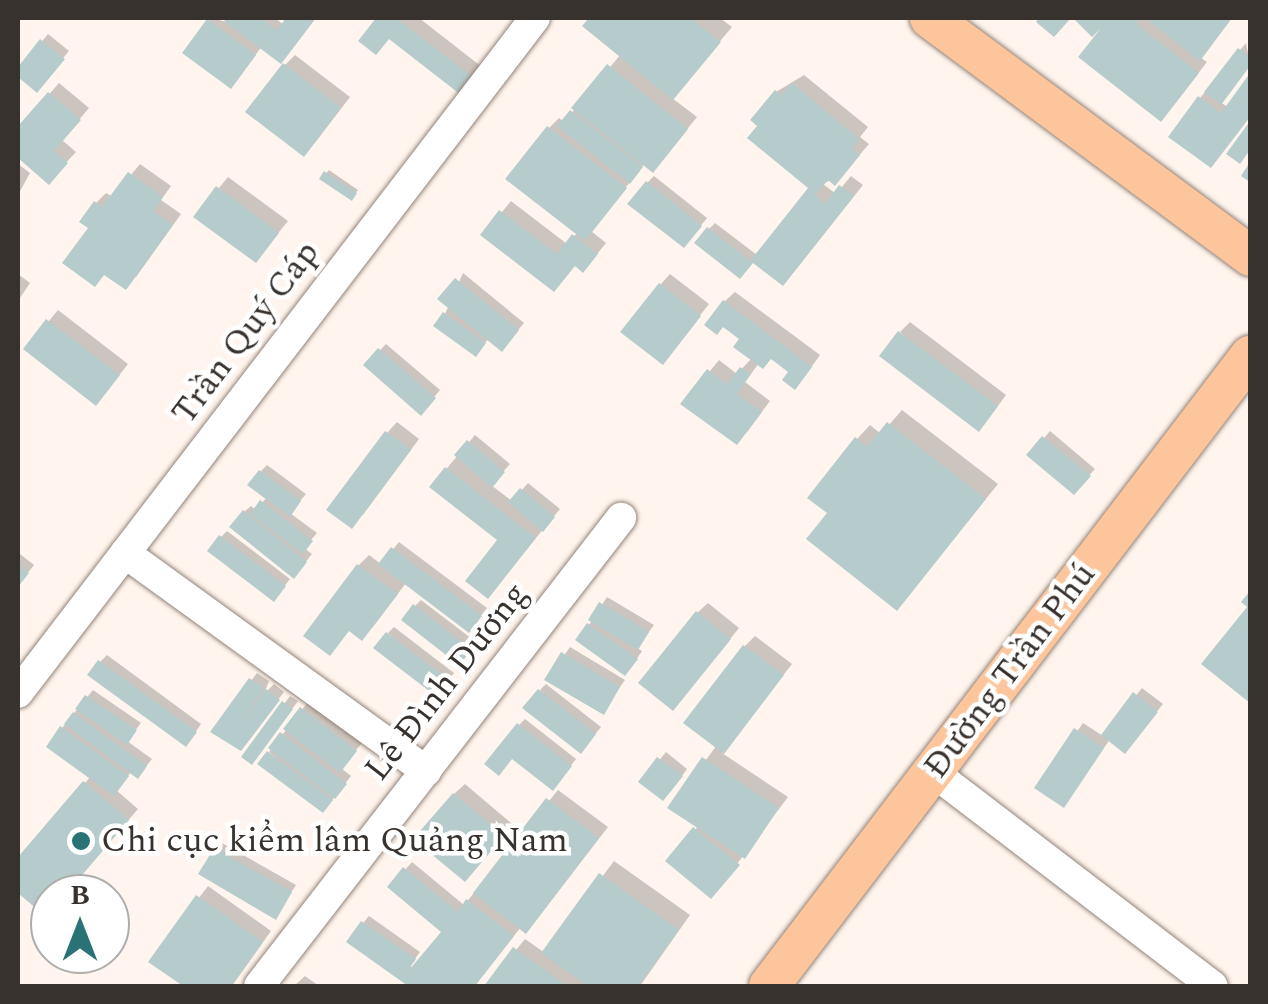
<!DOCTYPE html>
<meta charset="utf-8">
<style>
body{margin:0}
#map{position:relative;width:1268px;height:1004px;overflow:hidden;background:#fff5ee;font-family:Spectral,serif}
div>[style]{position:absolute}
.shadow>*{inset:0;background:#0003}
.building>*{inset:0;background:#b6cbcc}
.roads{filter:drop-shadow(0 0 2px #93847a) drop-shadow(0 0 2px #93847a)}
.minor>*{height:30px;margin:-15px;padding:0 15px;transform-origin:15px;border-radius:15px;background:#fff}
.major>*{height:40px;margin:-20px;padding:0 20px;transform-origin:20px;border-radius:20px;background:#fcc59c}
.dots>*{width:28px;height:28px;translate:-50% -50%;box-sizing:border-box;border:5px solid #fff;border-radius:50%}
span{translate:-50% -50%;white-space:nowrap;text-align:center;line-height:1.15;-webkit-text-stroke:9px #fff;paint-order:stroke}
.street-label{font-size:35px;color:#38322e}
.poi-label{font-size:35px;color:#38322e}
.left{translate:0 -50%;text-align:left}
.frame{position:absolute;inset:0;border:20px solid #38322e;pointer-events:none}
.north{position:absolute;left:30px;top:874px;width:100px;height:100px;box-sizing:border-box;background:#fff;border:2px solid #afadab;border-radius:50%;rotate:0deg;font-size:28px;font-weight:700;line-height:40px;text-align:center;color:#38322e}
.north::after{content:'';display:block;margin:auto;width:35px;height:45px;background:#297377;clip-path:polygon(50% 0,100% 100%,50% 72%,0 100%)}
</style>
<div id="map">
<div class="shadow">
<div style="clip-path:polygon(212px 18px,226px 22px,230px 18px,275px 18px,284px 25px,289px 18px,314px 18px,287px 54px,262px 46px,237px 80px,209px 21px)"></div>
<div style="clip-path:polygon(379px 18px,419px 18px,482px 67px,471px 82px,390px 37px,361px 40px)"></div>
<div style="clip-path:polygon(592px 18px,720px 18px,732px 27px,672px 98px,697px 117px,663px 159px,645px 163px,591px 231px,606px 243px,593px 259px,576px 264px,483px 235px,511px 201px,567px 244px,578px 232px,549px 128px,559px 118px,564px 122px,621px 54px,585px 26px)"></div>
<div style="clip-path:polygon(1113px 18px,1232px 18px,1200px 57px,1207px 62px,1171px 108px,1082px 56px)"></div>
<div style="clip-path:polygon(48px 34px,69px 51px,37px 89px,18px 71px)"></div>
<div style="clip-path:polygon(1246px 43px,1250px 64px,1220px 102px,1228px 107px,1250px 77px,1250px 115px,1217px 158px,1200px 98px)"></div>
<div style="clip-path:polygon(295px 55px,350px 97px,314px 144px,285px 65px)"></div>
<div style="clip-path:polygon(804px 75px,868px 127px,860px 137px,869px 144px,845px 172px,823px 184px,836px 194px,851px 176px,863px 185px,793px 273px,754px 260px,746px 270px,709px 229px,715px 223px,757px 255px,811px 188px,760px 125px,776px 92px)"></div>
<div style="clip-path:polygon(59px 83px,89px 108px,62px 140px,76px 152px,49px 181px,18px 155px,18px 130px)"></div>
<div style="clip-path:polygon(18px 164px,30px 173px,18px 195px)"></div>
<div style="clip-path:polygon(140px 164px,171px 186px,161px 200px,181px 214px,136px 277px,96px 203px,106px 193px,113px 197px)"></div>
<div style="clip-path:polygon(329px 170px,358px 190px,352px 198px,322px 178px)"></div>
<div style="clip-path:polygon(654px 176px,707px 218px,690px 239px,647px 183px)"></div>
<div style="clip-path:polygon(228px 177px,288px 221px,256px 260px,196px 216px)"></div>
<div style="clip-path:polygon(463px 273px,524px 323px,508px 342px,489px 338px,482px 347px,445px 314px)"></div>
<div style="clip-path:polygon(18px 274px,30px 283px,18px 301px)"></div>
<div style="clip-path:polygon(670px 274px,709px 304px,672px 351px,660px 285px)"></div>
<div style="clip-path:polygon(735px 292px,820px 355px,805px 376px,772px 357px,759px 363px,745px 382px,770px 401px,747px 432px,684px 403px,719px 360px,737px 374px,752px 358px,724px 302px)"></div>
<div style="clip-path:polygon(58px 310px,128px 364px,106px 392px,26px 349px)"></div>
<div style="clip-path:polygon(910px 322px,1006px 395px,989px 418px,900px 332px)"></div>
<div style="clip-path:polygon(386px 344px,440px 390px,427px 406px,366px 365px)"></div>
<div style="clip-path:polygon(902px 410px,998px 484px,897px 608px,830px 513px,857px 439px,870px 425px,881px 434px)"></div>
<div style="clip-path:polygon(397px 422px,419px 439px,362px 516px,387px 433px)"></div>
<div style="clip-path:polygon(1050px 431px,1095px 469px,1074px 492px,1030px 455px)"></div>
<div style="clip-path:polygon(475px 435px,510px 464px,491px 485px,512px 501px,528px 483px,560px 509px,488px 596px,501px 540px,432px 486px)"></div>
<div style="clip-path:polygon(267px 465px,306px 494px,290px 513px,317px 533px,304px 548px,312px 554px,300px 569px,244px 512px,251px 506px,256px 510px,267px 497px,261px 471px)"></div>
<div style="clip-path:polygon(227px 531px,290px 579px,280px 592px,221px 537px)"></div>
<div style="clip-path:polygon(399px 542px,487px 608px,475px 623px,406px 583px,372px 628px,306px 635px,359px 565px,369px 555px,381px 564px)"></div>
<div style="clip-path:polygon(20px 554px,34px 565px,18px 585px,18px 556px)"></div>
<div style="clip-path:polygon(1250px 595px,1250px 700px,1205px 664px,1250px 606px,1245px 602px)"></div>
<div style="clip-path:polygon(607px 597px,654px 625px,637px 648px,642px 651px,632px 666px,589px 625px)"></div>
<div style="clip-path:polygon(421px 600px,476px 642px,466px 656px,415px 606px)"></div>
<div style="clip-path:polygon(708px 603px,739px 628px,683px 697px,697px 613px)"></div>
<div style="clip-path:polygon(394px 627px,454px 673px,443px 687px,388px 633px)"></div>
<div style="clip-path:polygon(755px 636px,792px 664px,722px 753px,788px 797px,718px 889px,669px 861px,699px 825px,671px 807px,717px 745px,745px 646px)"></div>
<div style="clip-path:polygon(570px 647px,625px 680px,603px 711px,548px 679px)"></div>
<div style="clip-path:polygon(107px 655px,201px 724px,192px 737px,100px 662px)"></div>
<div style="clip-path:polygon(257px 673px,269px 681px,264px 694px,274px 684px,284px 692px,247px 741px,213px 731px)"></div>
<div style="clip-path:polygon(546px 684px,601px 727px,587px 744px,540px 690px)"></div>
<div style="clip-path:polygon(1142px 688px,1163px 704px,1131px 744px,1110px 739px,1070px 798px,1038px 787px,1083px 723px,1103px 736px)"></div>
<div style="clip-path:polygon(93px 690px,141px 723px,127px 741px,152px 759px,144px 769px,132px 771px,116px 790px,138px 809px,64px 894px,50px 894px,46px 914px,18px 890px,18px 861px,91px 776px,62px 728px)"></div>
<div style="clip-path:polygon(290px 696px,298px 701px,258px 755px,245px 756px)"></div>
<div style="clip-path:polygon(308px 702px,362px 743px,341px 768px,351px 776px,329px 804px,269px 752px)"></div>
<div style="clip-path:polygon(525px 719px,576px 759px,559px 781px,519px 725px)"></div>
<div style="clip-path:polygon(666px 752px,687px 769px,670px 792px,642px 781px)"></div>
<div style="clip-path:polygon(465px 784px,512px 824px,475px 869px,454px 794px)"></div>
<div style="clip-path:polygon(558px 790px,608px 827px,536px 920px,521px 927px,474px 986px,412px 986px,363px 923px,369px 916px,420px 952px,410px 966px,413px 969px,444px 931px,390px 887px,412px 862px,464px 905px)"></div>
<div style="clip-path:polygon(222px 843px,296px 885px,276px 916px,202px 873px)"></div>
<div style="clip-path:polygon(614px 861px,690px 915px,640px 986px,487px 986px,525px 939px,545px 953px)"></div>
<div style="clip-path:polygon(208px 886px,271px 931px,232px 986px,187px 986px,151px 961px)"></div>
<div style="clip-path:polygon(305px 976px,319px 986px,294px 986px)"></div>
</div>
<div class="building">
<div style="clip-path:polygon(227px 18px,260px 18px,277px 30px,286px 18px,316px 18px,281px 64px,224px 21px)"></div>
<div style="clip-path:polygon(376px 18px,396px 18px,474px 78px,461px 95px,389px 39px,376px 55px,358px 41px)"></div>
<div style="clip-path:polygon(589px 18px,690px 18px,721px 42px,673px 100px,582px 26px)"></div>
<div style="clip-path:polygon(1039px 18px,1071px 18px,1054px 37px,1036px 22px)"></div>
<div style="clip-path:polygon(1073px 18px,1141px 18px,1136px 24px,1199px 73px,1161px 122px,1078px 57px,1101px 28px,1092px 37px)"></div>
<div style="clip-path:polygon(1145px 18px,1232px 18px,1200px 61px)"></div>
<div style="clip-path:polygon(207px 19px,256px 55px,231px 89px,182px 53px)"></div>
<div style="clip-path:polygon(40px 39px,65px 59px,37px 93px,18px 77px,18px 67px)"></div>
<div style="clip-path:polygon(1238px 48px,1250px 57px,1250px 66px,1221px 105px,1204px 92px)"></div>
<div style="clip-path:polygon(283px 63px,341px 108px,304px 157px,245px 112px)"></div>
<div style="clip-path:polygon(607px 64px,688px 129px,653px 173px,571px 108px)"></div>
<div style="clip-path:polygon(1250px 73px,1250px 117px,1211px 168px,1168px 137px,1198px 96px,1221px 113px)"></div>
<div style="clip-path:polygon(792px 83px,859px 139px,852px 148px,860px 155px,835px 186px,828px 180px,815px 195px,825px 204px,839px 185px,854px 196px,783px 286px,753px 263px,740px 279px,694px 243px,707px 227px,750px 261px,808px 188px,747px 138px,757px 126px,750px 120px,775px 90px,781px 95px)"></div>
<div style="clip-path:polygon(48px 92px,81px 120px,54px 151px,68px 163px,49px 185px,18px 158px,18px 126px)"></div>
<div style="clip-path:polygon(570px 110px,643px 167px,630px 184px,557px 126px)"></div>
<div style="clip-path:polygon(1250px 121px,1250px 150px,1240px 164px,1226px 154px)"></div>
<div style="clip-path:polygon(547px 126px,627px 188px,585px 241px,505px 179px)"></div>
<div style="clip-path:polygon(1250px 162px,1250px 182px,1241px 176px)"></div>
<div style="clip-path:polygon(324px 171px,357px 193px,352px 201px,319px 179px)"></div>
<div style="clip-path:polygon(128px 172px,163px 197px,153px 211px,173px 225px,126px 290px,104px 275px,95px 287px,62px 263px,88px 228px,79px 222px,94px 201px,102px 207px)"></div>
<div style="clip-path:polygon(646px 181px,702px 226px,684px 248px,627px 204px)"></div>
<div style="clip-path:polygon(216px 186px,279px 233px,256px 263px,193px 217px)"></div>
<div style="clip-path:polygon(499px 210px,557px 254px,572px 234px,598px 254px,583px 273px,575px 266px,554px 292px,480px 235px)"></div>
<div style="clip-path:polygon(455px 278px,519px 330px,502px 352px,437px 299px)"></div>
<div style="clip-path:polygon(659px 283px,701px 316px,663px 365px,620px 332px)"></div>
<div style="clip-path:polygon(723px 300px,812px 367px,795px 390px,782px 380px,788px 372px,771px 359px,763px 369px,733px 347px,739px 339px,723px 327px,717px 335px,704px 325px)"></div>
<div style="clip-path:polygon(443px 312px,486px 343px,476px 357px,433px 326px)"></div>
<div style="clip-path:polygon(46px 319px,120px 375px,96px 406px,23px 349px)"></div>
<div style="clip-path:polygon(898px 331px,998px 406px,979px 432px,879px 356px)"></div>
<div style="clip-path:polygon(378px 348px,436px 398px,421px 416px,363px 365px)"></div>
<div style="clip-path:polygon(740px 367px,751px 374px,737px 394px,762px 412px,737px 445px,680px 404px,707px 369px,727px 384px)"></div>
<div style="clip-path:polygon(887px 422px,986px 499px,897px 611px,806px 539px,827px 513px,807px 498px,855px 437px,867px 447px)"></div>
<div style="clip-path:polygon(385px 431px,411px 450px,352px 529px,326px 510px)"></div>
<div style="clip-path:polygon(1042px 436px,1091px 476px,1074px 495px,1026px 455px)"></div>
<div style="clip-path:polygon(467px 440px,505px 472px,492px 488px,454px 455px)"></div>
<div style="clip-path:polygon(445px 467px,536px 538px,488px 599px,465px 581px,497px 540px,429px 487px)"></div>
<div style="clip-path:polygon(259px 470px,301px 501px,290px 517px,247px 485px)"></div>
<div style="clip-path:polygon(520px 488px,555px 517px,543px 532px,508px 502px)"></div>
<div style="clip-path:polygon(260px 500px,313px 541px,303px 554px,250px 514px)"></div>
<div style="clip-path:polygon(243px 510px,307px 562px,294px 579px,229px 527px)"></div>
<div style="clip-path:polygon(219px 535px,286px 586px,274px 602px,207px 551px)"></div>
<div style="clip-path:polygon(391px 547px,482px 616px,469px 633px,378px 564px)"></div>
<div style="clip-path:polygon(18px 563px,29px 573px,18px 587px)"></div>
<div style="clip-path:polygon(357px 564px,398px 594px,362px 641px,349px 631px,330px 656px,303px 636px)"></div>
<div style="clip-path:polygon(1250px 591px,1250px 703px,1201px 664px,1247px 607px,1241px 602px)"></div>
<div style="clip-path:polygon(599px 602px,649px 632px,638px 650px,588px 620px)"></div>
<div style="clip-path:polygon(413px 604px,472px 650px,459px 665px,401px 620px)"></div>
<div style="clip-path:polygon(696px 611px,731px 639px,673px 711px,638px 683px)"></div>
<div style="clip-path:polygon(587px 623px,638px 659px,625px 676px,575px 640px)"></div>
<div style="clip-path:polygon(386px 632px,450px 681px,437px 697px,373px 648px)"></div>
<div style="clip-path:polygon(743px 645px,784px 675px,724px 754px,683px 723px)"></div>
<div style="clip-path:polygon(561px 652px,620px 687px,604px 715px,544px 680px)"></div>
<div style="clip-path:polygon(98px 660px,197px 732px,186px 747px,87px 675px)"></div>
<div style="clip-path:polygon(249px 678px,264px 688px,238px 726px,266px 689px,280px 700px,241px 751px,210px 732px)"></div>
<div style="clip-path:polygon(538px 689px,596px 734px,581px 754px,522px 708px)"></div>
<div style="clip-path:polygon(1133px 692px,1158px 712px,1125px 754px,1101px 735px)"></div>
<div style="clip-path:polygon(85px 695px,137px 730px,127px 745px,75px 709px)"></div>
<div style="clip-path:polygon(282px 701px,293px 709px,252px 765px,241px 757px)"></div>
<div style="clip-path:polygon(300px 707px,357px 751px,340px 773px,283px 729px)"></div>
<div style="clip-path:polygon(73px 712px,147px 766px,138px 779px,64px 724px)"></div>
<div style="clip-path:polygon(517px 723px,572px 766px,553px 791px,512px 759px,499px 776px,484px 764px)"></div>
<div style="clip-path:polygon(60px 726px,129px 776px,114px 796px,46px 747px)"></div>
<div style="clip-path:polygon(1074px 728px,1104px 748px,1064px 808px,1034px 788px)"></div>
<div style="clip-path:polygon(280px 732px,347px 784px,335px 799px,268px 748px)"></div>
<div style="clip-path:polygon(267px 751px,333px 800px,323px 813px,257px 764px)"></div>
<div style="clip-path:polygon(657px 757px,683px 776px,663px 801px,638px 782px)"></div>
<div style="clip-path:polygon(702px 757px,779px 808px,745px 859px,667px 808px)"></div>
<div style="clip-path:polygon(83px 781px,129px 820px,66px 894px,50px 894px,46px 917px,18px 893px,18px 857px)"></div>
<div style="clip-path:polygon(453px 793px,504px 836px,465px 882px,413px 839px)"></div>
<div style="clip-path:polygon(546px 798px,599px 838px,526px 934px,473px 893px)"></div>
<div style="clip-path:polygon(693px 827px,740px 865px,711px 899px,665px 861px)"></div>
<div style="clip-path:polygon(214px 848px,292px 892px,276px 920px,198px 874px)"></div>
<div style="clip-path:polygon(403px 867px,458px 912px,466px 899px,514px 936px,475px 986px,408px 986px,346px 942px,361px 921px,416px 959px,404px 976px,441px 932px,387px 887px)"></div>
<div style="clip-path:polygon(599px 873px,679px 930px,638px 986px,588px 986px,541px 953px)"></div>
<div style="clip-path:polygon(196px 895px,263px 942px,231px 986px,183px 986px,148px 962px)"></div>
<div style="clip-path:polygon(513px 947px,567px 986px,484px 986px)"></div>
</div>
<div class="roads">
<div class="minor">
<div style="left:125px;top:553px;width:372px;rotate:35.9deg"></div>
<div style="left:18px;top:693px;width:850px;rotate:-52.55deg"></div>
<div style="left:933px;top:772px;width:352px;rotate:37.4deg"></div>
<div style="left:259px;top:986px;width:592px;rotate:-52.28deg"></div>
</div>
<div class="major">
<div style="left:930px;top:18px;width:399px;rotate:36.6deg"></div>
<div style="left:769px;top:986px;width:793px;rotate:-52.64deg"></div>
</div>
</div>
<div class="dots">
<div style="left:81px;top:841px;background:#297377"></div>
</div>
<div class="street-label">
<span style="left:246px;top:333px;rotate:-53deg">Trần Quý Cáp</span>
<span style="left:1010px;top:671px;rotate:-53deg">Đường Trần Phú</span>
<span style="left:447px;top:682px;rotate:-52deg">Lê Đình Dương</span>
</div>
<div class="poi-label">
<span class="left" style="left:101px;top:841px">Chi cục kiểm lâm Quảng Nam</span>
</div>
<div class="frame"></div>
<div class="north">B</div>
</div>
